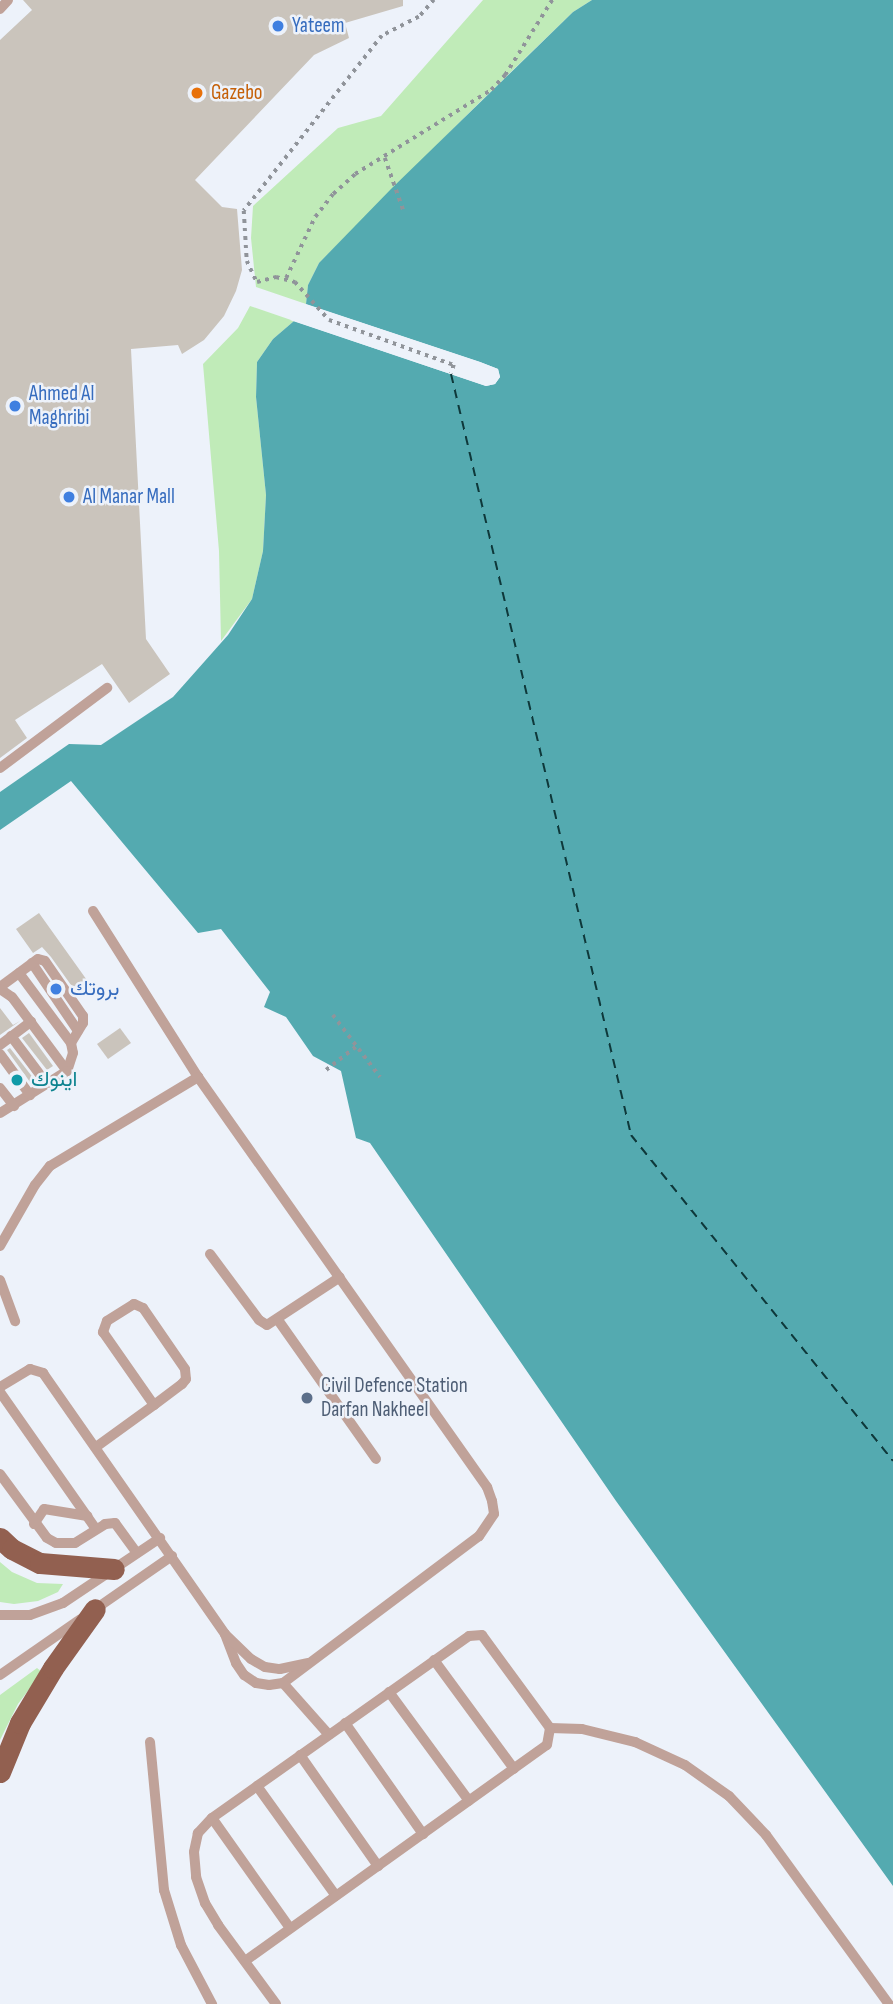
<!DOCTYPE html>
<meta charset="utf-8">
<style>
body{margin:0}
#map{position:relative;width:893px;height:2004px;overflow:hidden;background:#edf2fa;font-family:"Sofia Sans Condensed",Vazirmatn,sans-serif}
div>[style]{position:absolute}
.green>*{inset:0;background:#c0ebb8}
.water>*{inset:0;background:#54aab0}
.pier>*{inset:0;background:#edf2fa}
.ferry>*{height:2px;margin-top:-1px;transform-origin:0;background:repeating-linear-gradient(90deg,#0e383a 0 9px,transparent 0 16px)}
.building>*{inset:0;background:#cac4bc}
.path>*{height:3.5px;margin-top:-1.75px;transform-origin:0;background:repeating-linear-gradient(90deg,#90949a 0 3.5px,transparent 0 8.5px)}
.service>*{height:10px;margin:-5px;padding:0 5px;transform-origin:5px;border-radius:5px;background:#c0a299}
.primary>*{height:21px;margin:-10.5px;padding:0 10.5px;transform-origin:10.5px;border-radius:10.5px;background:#926050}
.dots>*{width:19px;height:19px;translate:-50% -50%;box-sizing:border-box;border:4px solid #edf2fa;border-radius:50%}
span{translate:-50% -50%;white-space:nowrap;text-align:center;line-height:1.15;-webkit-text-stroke:5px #edf2fa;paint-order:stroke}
.shop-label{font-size:21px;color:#366cbe}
.left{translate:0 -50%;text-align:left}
.food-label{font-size:21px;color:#c56008}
.culture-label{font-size:21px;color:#0d838f}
.service-label{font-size:21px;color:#4e5e75}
</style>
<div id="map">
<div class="green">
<div style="clip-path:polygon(483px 0,592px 0,573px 12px,482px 100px,319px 263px,308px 285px,306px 304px,256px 287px,251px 238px,253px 206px,338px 128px,381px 116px)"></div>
<div style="clip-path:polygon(250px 306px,294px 321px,273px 339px,257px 362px,256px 397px,266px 495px,263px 551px,252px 599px,221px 641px,219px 551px,203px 364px,238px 328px)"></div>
<div style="clip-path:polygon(0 1562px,12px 1572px,37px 1583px,63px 1584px,58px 1592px,38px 1601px,14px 1604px,0 1602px)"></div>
<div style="clip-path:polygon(37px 1668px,42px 1672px,18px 1704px,0 1740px,0 1695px)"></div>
</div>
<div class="water">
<div style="clip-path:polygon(592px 0,893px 0,893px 1886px,616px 1501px,370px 1143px,356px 1138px,341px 1071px,313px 1056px,286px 1017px,264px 1007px,270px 992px,221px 929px,198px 933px,71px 781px,0 830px,0 792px,69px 744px,101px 745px,173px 697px,228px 635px,252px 599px,263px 551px,266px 495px,256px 397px,257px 362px,273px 339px,294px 321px,486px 386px,495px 384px,500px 377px,498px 369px,480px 362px,306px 304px,308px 285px,319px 263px,391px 189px,573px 12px)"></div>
</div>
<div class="pier">
<div style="clip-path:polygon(302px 303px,480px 362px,498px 369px,500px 377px,495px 384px,486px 386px,290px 320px,295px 318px,486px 382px,496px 376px,495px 372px,479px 365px,305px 308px)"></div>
</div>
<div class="ferry">
<div style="left:451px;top:374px;width:782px;rotate:76.69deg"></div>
<div style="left:631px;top:1135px;width:418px;rotate:51.2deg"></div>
</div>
<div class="building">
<div style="clip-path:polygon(23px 0,403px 0,403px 6px,345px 23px,349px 38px,314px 55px,195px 180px,222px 207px,237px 209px,242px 270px,236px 291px,224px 316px,204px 340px,182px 354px,178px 345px,131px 349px,146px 639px,170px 674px,129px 703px,102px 664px,15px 720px,27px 738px,0 758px,0 40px,32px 10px)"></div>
<div style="clip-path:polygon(39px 913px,89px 983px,76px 992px,51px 957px,42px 947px,33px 953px,16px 929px)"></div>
<div style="clip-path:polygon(0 1008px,13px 1025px,20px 1021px,0 1035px)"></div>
<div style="clip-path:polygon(120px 1028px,131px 1043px,108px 1059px,97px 1044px)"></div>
<div style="clip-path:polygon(29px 1033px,53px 1066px,47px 1070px,22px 1038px)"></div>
<div style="clip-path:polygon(10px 1048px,34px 1079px,30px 1082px,7px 1050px)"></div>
</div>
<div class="path">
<div style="left:434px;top:0;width:23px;rotate:131deg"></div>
<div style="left:419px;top:17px;width:42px;rotate:152.8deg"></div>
<div style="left:382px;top:36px;width:223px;rotate:128.3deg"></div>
<div style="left:244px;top:211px;width:50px;rotate:86.6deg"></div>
<div style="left:247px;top:261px;width:23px;rotate:65deg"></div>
<div style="left:257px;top:282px;width:20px;rotate:-15deg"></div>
<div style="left:276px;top:277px;width:20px;rotate:15deg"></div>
<div style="left:295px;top:282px;width:51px;rotate:48.2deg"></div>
<div style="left:329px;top:320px;width:133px;rotate:19.8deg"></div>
<div style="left:454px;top:365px;width:9px;rotate:108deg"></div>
<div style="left:385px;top:158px;width:57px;rotate:70.6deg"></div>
<div style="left:286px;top:278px;width:68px;rotate:-64.6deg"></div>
<div style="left:315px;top:217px;width:29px;rotate:-52deg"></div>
<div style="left:333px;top:194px;width:30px;rotate:-42deg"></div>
<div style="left:355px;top:174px;width:160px;rotate:-31.7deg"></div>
<div style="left:491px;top:90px;width:21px;rotate:-47deg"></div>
<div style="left:505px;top:75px;width:89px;rotate:-57.9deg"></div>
<div style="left:333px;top:1015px;width:78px;rotate:52.8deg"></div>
<div style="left:326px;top:1070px;width:39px;rotate:-38deg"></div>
</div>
<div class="service">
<div style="left:0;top:9px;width:12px;rotate:-48deg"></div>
<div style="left:0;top:768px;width:134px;rotate:-36.8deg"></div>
<div style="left:93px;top:911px;width:196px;rotate:57.7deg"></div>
<div style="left:198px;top:1077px;width:502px;rotate:54.82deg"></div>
<div style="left:487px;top:1487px;width:15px;rotate:70deg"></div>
<div style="left:492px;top:1501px;width:13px;rotate:81deg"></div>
<div style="left:494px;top:1514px;width:27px;rotate:124deg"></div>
<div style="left:479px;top:1536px;width:245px;rotate:143.1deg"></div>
<div style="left:283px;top:1683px;width:14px;rotate:172deg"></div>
<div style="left:269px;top:1685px;width:13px;rotate:-171deg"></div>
<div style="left:256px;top:1683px;width:14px;rotate:-146deg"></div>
<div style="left:244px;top:1675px;width:14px;rotate:-124deg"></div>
<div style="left:236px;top:1663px;width:31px;rotate:-111deg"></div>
<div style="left:32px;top:963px;width:82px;rotate:55.9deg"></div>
<div style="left:19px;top:973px;width:87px;rotate:53.4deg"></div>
<div style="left:0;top:987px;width:47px;rotate:-36.4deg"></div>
<div style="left:38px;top:959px;width:7px;rotate:16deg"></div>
<div style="left:45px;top:961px;width:67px;rotate:55.4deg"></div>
<div style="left:83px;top:1016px;width:7px;rotate:90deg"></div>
<div style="left:83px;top:1023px;width:23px;rotate:121deg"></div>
<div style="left:71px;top:1043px;width:10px;rotate:79deg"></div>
<div style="left:73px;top:1053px;width:19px;rotate:108deg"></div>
<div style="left:0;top:989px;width:14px;rotate:34deg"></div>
<div style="left:12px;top:997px;width:92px;rotate:53.4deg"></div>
<div style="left:67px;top:1071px;width:79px;rotate:147.9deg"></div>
<div style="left:11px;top:1036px;width:60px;rotate:53.1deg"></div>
<div style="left:0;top:1045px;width:39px;rotate:-37deg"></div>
<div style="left:0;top:1054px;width:51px;rotate:53.8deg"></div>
<div style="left:0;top:1088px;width:23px;rotate:52deg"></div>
<div style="left:0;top:1246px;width:70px;rotate:-60.2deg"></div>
<div style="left:35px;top:1185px;width:24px;rotate:-52deg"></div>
<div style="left:50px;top:1166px;width:173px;rotate:-31deg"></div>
<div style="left:210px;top:1254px;width:82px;rotate:53.4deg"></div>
<div style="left:259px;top:1320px;width:9px;rotate:32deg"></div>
<div style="left:267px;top:1325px;width:87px;rotate:-33.3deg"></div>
<div style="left:0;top:1280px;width:44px;rotate:69.9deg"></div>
<div style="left:278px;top:1320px;width:170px;rotate:54.8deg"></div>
<div style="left:0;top:1387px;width:35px;rotate:-31deg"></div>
<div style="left:30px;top:1369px;width:14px;rotate:17deg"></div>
<div style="left:43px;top:1373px;width:318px;rotate:55.1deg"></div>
<div style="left:225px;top:1634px;width:36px;rotate:44deg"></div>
<div style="left:251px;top:1659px;width:16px;rotate:30deg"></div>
<div style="left:265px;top:1667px;width:15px;rotate:8deg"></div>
<div style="left:280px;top:1669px;width:29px;rotate:-12deg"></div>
<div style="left:0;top:1392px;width:167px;rotate:55deg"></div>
<div style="left:96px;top:1447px;width:72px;rotate:-35.9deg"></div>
<div style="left:154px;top:1405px;width:35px;rotate:-37deg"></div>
<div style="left:182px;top:1384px;width:6px;rotate:-51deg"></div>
<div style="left:186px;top:1379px;width:10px;rotate:-96deg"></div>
<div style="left:185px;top:1369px;width:74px;rotate:-124.5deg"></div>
<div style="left:143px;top:1308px;width:10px;rotate:-156deg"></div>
<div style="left:134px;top:1304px;width:32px;rotate:148deg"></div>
<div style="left:107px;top:1321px;width:12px;rotate:110deg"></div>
<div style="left:103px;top:1332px;width:89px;rotate:55.1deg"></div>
<div style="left:0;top:1474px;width:79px;rotate:53.7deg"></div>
<div style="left:47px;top:1538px;width:10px;rotate:29deg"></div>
<div style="left:56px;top:1543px;width:19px"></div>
<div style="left:75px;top:1543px;width:36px;rotate:-32deg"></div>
<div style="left:105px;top:1524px;width:10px;rotate:-6deg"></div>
<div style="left:115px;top:1523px;width:37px;rotate:54deg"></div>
<div style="left:34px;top:1524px;width:18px;rotate:-56deg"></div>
<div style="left:44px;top:1509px;width:44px;rotate:9.2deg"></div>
<div style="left:94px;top:1610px;width:95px;rotate:-34.7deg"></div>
<div style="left:0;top:1615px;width:30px"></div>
<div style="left:30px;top:1615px;width:35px;rotate:-20deg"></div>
<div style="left:63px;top:1603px;width:117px;rotate:-33.8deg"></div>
<div style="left:434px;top:1660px;width:135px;rotate:53.7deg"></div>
<div style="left:0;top:1675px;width:98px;rotate:-34.7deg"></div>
<div style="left:283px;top:1683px;width:69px;rotate:48.5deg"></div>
<div style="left:389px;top:1692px;width:135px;rotate:53.7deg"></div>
<div style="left:345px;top:1723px;width:136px;rotate:54.9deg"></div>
<div style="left:550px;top:1728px;width:32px;rotate:2deg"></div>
<div style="left:582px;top:1729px;width:55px;rotate:13.8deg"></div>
<div style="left:635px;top:1742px;width:55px;rotate:24.7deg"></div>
<div style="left:685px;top:1765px;width:54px;rotate:35.2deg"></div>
<div style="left:729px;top:1796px;width:54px;rotate:46.5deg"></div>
<div style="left:766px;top:1835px;width:209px;rotate:54deg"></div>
<div style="left:150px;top:1742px;width:149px;rotate:84.6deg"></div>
<div style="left:164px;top:1890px;width:58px;rotate:72.8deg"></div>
<div style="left:181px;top:1945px;width:67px;rotate:62.3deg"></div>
<div style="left:300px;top:1755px;width:136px;rotate:54.9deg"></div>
<div style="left:257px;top:1786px;width:135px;rotate:54.3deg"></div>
<div style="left:212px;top:1818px;width:135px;rotate:54.7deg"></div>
<div style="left:245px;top:1961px;width:371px;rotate:-35.6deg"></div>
<div style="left:547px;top:1745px;width:17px;rotate:-80deg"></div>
<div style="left:550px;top:1728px;width:115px;rotate:-126.2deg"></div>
<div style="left:482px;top:1635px;width:13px;rotate:176deg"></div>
<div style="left:469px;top:1636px;width:315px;rotate:144.7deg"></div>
<div style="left:212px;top:1818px;width:21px;rotate:133deg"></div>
<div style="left:198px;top:1833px;width:19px;rotate:102deg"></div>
<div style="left:194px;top:1852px;width:25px;rotate:85deg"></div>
<div style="left:196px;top:1877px;width:28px;rotate:71deg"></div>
<div style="left:205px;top:1903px;width:26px;rotate:59deg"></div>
<div style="left:218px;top:1925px;width:98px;rotate:53.7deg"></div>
</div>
<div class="primary">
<div style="left:0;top:1538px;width:16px;rotate:43deg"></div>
<div style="left:12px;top:1549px;width:31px;rotate:27deg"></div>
<div style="left:40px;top:1563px;width:74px;rotate:4.6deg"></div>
<div style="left:0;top:1772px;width:53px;rotate:-67.8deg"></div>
<div style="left:20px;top:1723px;width:64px;rotate:-59deg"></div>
<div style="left:53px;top:1668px;width:72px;rotate:-54.6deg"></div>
</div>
<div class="dots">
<div style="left:278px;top:26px;background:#3f7fe0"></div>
<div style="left:197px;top:93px;background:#e8710a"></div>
<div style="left:15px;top:406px;background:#3f7fe0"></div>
<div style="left:69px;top:497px;background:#3f7fe0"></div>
<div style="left:56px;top:989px;background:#3f7fe0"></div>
<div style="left:17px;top:1080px;background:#0f9aa8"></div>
<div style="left:307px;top:1398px;background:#5c6f8a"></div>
</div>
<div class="shop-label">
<span class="left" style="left:292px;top:26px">Yateem</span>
<span class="left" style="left:29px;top:406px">Ahmed Al<br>Maghribi</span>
<span class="left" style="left:83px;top:497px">Al Manar Mall</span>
<span class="left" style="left:70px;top:989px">بروتك</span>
</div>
<div class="food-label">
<span class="left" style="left:211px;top:93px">Gazebo</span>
</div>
<div class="culture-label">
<span class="left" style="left:31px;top:1080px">اينوك</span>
</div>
<div class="service-label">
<span class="left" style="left:321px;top:1398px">Civil Defence Station<br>Darfan Nakheel</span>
</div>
</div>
